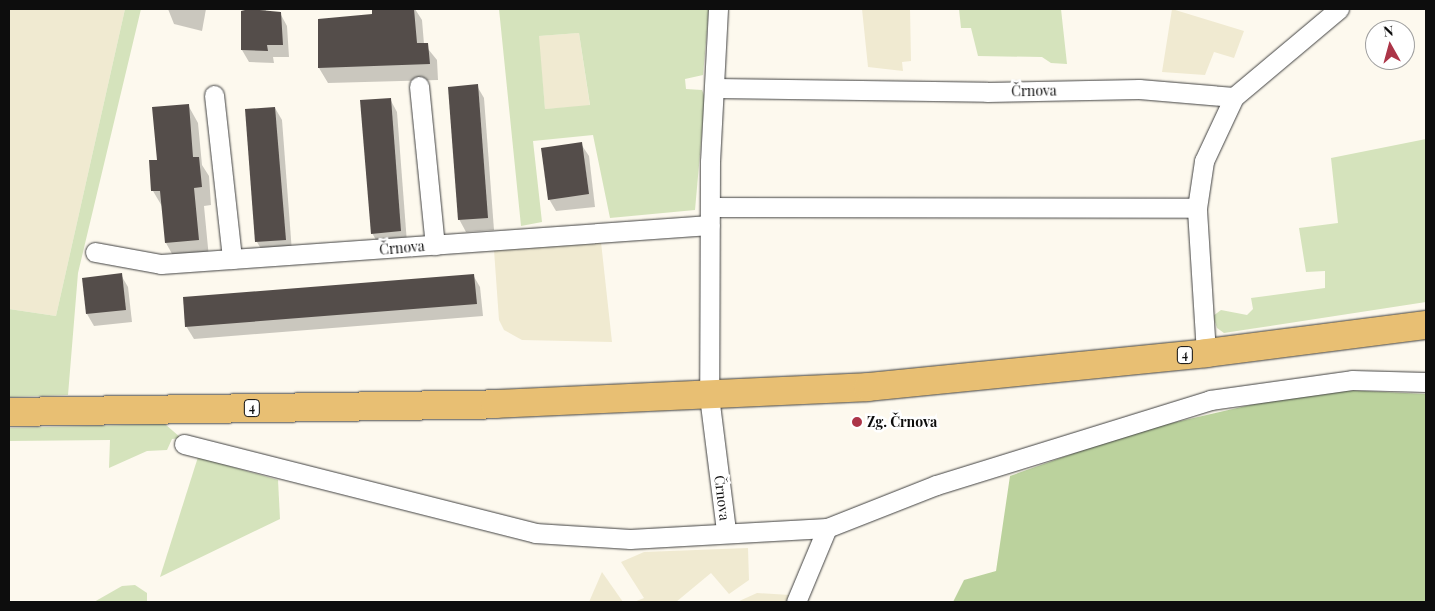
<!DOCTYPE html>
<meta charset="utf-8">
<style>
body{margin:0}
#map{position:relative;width:1435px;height:611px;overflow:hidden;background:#fdf9ee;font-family:"Playfair Display",serif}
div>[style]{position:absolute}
.farmland>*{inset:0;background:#f0ead1}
.green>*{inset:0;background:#d5e3bc}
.forest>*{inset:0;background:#bbd29d}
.shadow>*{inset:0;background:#0003}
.building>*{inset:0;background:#544d4a}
.roads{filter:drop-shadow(0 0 1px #404040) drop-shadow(0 0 1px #404040)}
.street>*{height:19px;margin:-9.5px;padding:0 9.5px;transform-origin:9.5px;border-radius:9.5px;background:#fff}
.primary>*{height:28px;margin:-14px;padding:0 14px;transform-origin:14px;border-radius:14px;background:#e8bf73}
.dots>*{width:14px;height:14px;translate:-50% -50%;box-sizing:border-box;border:2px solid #fff;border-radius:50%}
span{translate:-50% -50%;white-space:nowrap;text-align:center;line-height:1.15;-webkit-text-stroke:5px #fff;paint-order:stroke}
.shield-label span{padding:1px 4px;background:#fff;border:1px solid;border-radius:4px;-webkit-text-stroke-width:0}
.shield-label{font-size:12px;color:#0d0d0d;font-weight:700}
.street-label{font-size:14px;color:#0d0d0d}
.poi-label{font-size:14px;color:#0d0d0d;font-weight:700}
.left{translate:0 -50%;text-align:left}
.frame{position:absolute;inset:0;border:10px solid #0d0d0d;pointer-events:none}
.north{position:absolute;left:1365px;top:20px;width:50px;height:50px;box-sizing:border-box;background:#fff;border:1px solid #9e9e9e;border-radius:50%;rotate:353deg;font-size:14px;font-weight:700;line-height:20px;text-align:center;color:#0d0d0d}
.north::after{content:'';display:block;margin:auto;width:18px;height:22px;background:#ac3548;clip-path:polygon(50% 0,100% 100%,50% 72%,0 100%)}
</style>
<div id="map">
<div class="farmland">
<div style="clip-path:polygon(9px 9px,125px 9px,56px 316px,9px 309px)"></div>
<div style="clip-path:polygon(862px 9px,910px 9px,911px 61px,902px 62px,903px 71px,868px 67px)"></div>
<div style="clip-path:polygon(1172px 9px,1244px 31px,1234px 58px,1214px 52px,1205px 75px,1162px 72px)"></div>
<div style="clip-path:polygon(579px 33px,590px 106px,545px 109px,538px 36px)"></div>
<div style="clip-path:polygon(601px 242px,612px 342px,522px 340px,504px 330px,499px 320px,494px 250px)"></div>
<div style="clip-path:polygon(748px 548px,749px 580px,729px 594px,711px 573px,676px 602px,634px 602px,644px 598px,621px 562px,644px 552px)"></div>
<div style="clip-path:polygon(602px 572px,623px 602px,589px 602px)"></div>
<div style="clip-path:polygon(757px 593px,790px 595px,787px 602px,737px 602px)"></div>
</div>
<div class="green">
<div style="clip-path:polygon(125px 9px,141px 9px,78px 273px,68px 395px,9px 397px,9px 309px,56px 316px)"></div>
<div style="clip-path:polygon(evenodd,499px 9px,709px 9px,703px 75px,685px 79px,686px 89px,702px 90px,705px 98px,695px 210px,610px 218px,593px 135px,533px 141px,542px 222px,521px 226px,499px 9px,579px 33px,590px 105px,545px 109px,539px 36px,579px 33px)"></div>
<div style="clip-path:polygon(959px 9px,1061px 9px,1067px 64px,1051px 63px,1042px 57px,978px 56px,971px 28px,961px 28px)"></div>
<div style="clip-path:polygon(1426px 139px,1426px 302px,1250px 329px,1224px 333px,1217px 328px,1213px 316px,1221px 310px,1247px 315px,1253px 309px,1251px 298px,1325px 288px,1325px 271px,1306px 272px,1299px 228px,1338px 223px,1331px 158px)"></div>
<div style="clip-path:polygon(165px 424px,181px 438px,172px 439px,167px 450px,147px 451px,109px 468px,110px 440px,9px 441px,9px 428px)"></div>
<div style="clip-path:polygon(198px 457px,278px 480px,280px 519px,160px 577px)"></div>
<div style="clip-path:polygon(135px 585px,147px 593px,147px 602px,94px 602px,122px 586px)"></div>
</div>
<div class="forest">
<div style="clip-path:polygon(1344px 390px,1426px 394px,1426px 602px,953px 602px,964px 580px,996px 571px,1010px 476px,1137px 431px,1289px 396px)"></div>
</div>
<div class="shadow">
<div style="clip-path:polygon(168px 9px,206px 9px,202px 31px,174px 24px)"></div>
<div style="clip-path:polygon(265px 9px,268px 14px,280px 13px,287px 26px,289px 57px,273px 57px,274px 63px,249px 62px,242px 50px,242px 12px)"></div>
<div style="clip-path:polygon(373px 9px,415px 9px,422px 20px,424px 44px,437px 60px,438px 80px,328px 83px,319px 68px,374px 15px)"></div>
<div style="clip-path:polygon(477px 86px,484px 98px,494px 230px,466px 232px,459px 219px)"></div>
<div style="clip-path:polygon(390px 99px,397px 112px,407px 243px,379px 245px,372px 233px)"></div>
<div style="clip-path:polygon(188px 105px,198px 123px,202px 165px,209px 176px,211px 205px,204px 206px,209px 258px,176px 261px,166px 243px,163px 208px,153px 191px,158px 161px)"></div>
<div style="clip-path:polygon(275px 108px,282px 120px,292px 252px,264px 254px,257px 242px,246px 110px)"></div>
<div style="clip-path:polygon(581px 144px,589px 156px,595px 207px,556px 211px,549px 199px)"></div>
<div style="clip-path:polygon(121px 275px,128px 287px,132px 322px,94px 326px,87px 314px)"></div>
<div style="clip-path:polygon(473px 275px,480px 287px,483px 316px,194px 339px,186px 326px)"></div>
</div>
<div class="building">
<div style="clip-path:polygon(249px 9px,281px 12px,283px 45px,267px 45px,268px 51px,241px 50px,241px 11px)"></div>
<div style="clip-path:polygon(372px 9px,414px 9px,417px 43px,428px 43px,430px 64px,318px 68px,318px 19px,372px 14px)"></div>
<div style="clip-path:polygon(478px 84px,488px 218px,458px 220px,448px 87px)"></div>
<div style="clip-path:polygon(391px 98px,401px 231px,371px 234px,360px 100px)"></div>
<div style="clip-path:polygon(189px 104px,193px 157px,199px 157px,202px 187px,194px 188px,199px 240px,165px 243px,160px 191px,151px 191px,149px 160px,157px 160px,152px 107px)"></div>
<div style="clip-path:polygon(275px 107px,286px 240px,255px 242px,245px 109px)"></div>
<div style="clip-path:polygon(582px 142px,589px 194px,548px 200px,541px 148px)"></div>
<div style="clip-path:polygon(122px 273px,126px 310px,86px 314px,82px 278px)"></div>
<div style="clip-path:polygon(474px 274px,477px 304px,185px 327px,183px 297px)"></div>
</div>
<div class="roads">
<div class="street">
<div style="left:718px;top:9px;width:153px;rotate:93deg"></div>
<div style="left:710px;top:162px;width:234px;rotate:90.2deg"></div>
<div style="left:709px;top:396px;width:136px;rotate:82.8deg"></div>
<div style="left:419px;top:86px;width:160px;rotate:84.3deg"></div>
<div style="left:716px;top:88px;width:271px;rotate:0.8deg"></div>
<div style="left:987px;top:92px;width:152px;rotate:-1.1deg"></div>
<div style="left:1139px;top:89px;width:95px;rotate:4.8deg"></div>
<div style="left:214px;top:95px;width:165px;rotate:83.7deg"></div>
<div style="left:710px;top:207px;width:487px;rotate:0.1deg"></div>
<div style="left:95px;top:252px;width:67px;rotate:10.3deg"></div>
<div style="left:161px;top:264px;width:550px;rotate:-4.06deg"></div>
<div style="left:1206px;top:353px;width:145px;rotate:-93.6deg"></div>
<div style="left:1197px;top:208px;width:48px;rotate:-81.5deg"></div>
<div style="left:1204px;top:161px;width:71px;rotate:-64.9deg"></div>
<div style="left:1234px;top:97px;width:137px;rotate:-40deg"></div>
<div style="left:184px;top:444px;width:362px;rotate:14.2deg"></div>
<div style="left:535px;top:533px;width:95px;rotate:3.6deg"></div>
<div style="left:630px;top:539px;width:197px;rotate:-3.2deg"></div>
<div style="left:827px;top:528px;width:117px;rotate:-21.5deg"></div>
<div style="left:936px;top:485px;width:287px;rotate:-17.2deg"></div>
<div style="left:1210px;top:400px;width:143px;rotate:-8deg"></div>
<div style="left:1352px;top:380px;width:74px;rotate:1.5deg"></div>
<div style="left:796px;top:602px;width:80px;rotate:-67.3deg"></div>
</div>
<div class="primary">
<div style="left:9px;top:412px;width:486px;rotate:-0.9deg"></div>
<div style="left:495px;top:404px;width:373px;rotate:-2.6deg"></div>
<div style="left:868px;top:387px;width:340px;rotate:-5.7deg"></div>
<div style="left:1206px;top:353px;width:222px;rotate:-7.3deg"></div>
</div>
</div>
<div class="dots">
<div style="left:857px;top:422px;background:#ac3548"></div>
</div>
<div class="shield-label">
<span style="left:1185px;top:355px">4</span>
<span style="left:252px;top:408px">4</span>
</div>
<div class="street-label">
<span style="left:1034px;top:91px;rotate:-1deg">Črnova</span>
<span style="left:402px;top:248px;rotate:-5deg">Črnova</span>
<span style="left:722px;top:498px;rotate:83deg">Črnova</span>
</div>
<div class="poi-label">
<span class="left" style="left:867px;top:422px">Zg. Črnova</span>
</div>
<div class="frame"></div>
<div class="north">N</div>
</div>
